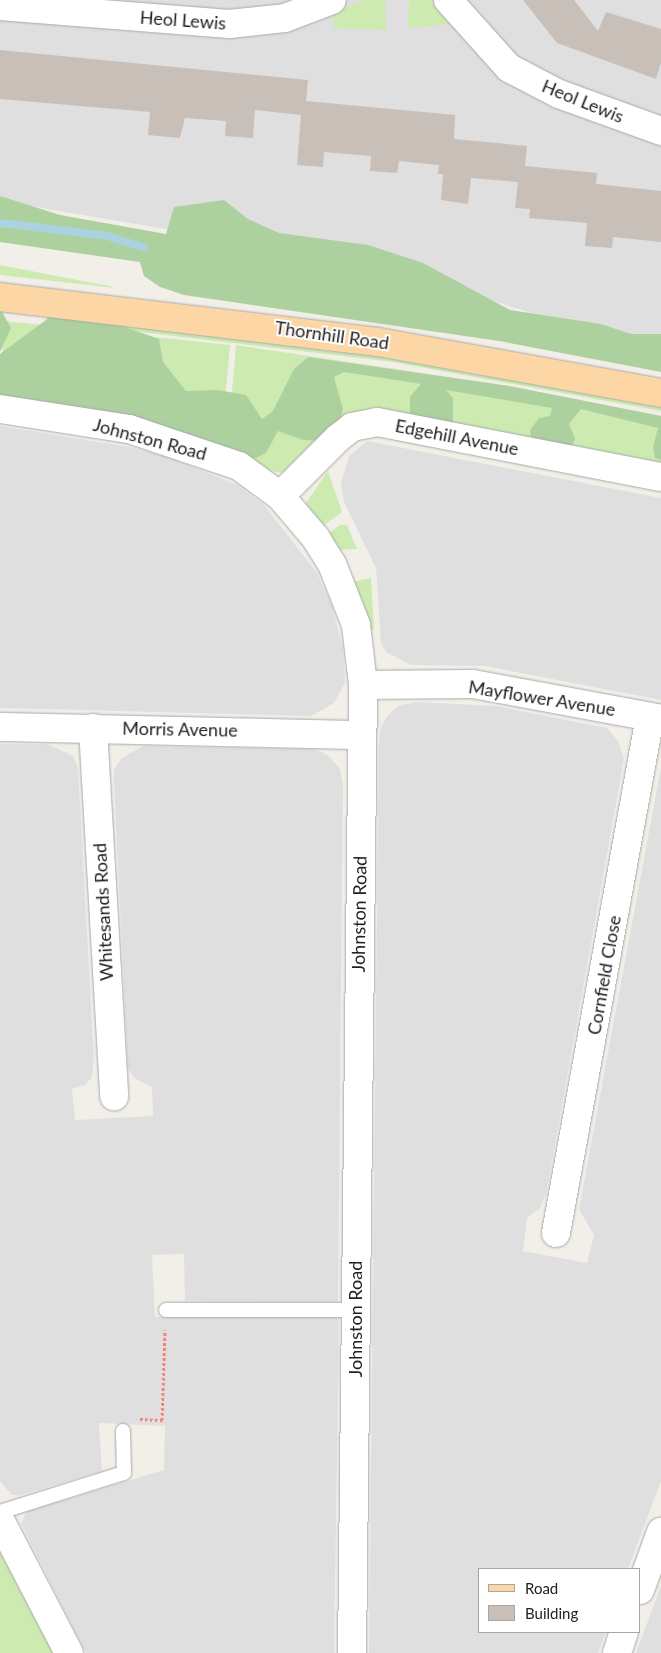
<!DOCTYPE html>
<style>
body{margin:0}
#map{position:relative;width:661px;height:1653px;overflow:hidden;background:#f2efe9;font-family:Lato,sans-serif}
div>[style]{position:absolute}
.residential>*{inset:0;background:#e0dfdf}
.grass>*{inset:0;background:#cdebb0}
.forest>*{inset:0;background:#add19e}
.stream>*{height:8px;margin:-4px;padding:0 4px;transform-origin:4px;border-radius:4px;background:#aad3df}
.building>*{inset:0;background:#c7bfb8}
.path>*{height:3px;margin-top:-1.5px;transform-origin:0;background:repeating-linear-gradient(90deg,#fa8072 0 2.5px,transparent 0 5px)}
.roads{filter:drop-shadow(0 0 1px #a9a9a9) drop-shadow(0 0 1px #a9a9a9)}
.service>*{height:14px;margin:-7px;padding:0 7px;transform-origin:7px;border-radius:7px;background:#fff}
.minor>*{height:28px;margin:-14px;padding:0 14px;transform-origin:14px;border-radius:14px;background:#fff}
.primary>*{height:28px;margin:-14px;padding:0 14px;transform-origin:14px;border-radius:14px;background:#fcd6a4}
span{translate:-50% -50%;white-space:nowrap;text-align:center;line-height:1.15;-webkit-text-stroke:4px #fff;paint-order:stroke}
.street-label{font-size:18px;color:#222}
.legend{position:absolute;left:478px;top:1568px;width:162px;height:65px;box-sizing:border-box;background:#fff;border:1px solid #a7a7a7;margin:0;padding:6px 9px;list-style:none;font-size:15px;color:#222}
.legend li{display:flex;align-items:center;gap:10px;height:25px}
.legend b{width:25px;border:1px solid #a7a7a7}
</style>
<div id="map">
<div class="residential">
<div style="clip-path:polygon(0 0,661px 0,661px 347px,588px 330px,368px 263px,0 201px)"></div>
<div style="clip-path:polygon(0 426px,129px 447px,171px 458px,237px 485px,264px 505px,317px 573px,332px 606px,343px 649px,345px 682px,334px 703px,311px 716px,0 708px)"></div>
<div style="clip-path:polygon(367px 441px,661px 498px,661px 700px,485px 666px,411px 665px,386px 652px,381px 643px,376px 568px,344px 502px,341px 484px,349px 456px)"></div>
<div style="clip-path:polygon(417px 702px,496px 706px,607px 728px,618px 741px,624px 759px,546px 1195px,540px 1208px,527px 1218px,523px 1251px,587px 1263px,594px 1235px,579px 1209px,661px 767px,661px 1481px,628px 1569px,480px 1569px,480px 1632px,606px 1632px,598px 1653px,369px 1653px,379px 742px,381px 727px,388px 715px,400px 705px)"></div>
<div style="clip-path:polygon(0 744px,47px 744px,73px 756px,78px 768px,94px 1059px,92px 1077px,85px 1085px,72px 1089px,75px 1120px,153px 1116px,152px 1087px,134px 1078px,128px 1068px,114px 784px,114px 769px,122px 758px,143px 746px,315px 749px,329px 756px,340px 769px,343px 786px,338px 1302px,185px 1301px,184px 1254px,152px 1255px,155px 1317px,339px 1317px,334px 1653px,86px 1653px,21px 1524px,27px 1511px,164px 1470px,165px 1426px,99px 1423px,102px 1471px,21px 1495px,12px 1495px,0 1481px)"></div>
<div style="clip-path:polygon(661px 1586px,661px 1653px,636px 1653px)"></div>
</div>
<div class="grass">
<div style="clip-path:polygon(364px 0,385px 0,386px 30px,334px 28px,333px 13px)"></div>
<div style="clip-path:polygon(409px 0,430px 0,450px 24px,408px 28px)"></div>
<div style="clip-path:polygon(0 265px,109px 286px,115px 288px,0 275px)"></div>
<div style="clip-path:polygon(46px 313px,396px 358px,661px 406px,661px 411px,393px 362px,46px 321px)"></div>
<div style="clip-path:polygon(4px 321px,230px 345px,221px 448px,0 398px)"></div>
<div style="clip-path:polygon(236px 345px,509px 386px,661px 416px,661px 467px,373px 412px,285px 473px,268px 471px,227px 449px)"></div>
<div style="clip-path:polygon(328px 471px,342px 512px,320px 528px,306px 503px)"></div>
<div style="clip-path:polygon(340px 525px,347px 525px,357px 549px,336px 550px,326px 535px)"></div>
<div style="clip-path:polygon(371px 578px,374px 629px,367px 631px,352px 582px)"></div>
<div style="clip-path:polygon(0 1539px,57px 1653px,0 1653px)"></div>
</div>
<div class="forest">
<div style="clip-path:polygon(0 196px,60px 215px,166px 234px,174px 207px,224px 200px,248px 219px,279px 233px,368px 245px,423px 263px,510px 310px,601px 324px,631px 334px,661px 334px,661px 372px,499px 341px,184px 295px,160px 287px,144px 276px,140px 262px,0 242px)"></div>
<div style="clip-path:polygon(0 308px,11px 328px,0 352px)"></div>
<div style="clip-path:polygon(50px 317px,119px 325px,159px 339px,163px 362px,186px 391px,218px 390px,246px 395px,262px 419px,273px 411px,294px 369px,308px 357px,509px 386px,661px 416px,661px 460px,655px 458px,653px 447px,658px 428px,581px 409px,569px 424px,575px 438px,569px 455px,532px 443px,530px 430px,539px 418px,550px 416px,552px 408px,446px 390px,453px 398px,453px 423px,437px 430px,410px 421px,410px 397px,421px 384px,344px 372px,334px 377px,343px 409px,336px 435px,328px 441px,303px 440px,278px 431px,266px 453px,256px 458px,164px 449px,0 417px,0 354px)"></div>
</div>
<div class="stream">
<div style="left:0;top:223px;width:108px;rotate:6.9deg"></div>
<div style="left:107px;top:236px;width:39px;rotate:17deg"></div>
</div>
<div class="building">
<div style="clip-path:polygon(523px 0,574px 0,598px 31px,606px 12px,661px 29px,661px 63px,656px 79px,557px 43px)"></div>
<div style="clip-path:polygon(0 50px,308px 80px,306px 101px,455px 115px,454px 139px,527px 146px,525px 166px,597px 173px,596px 184px,661px 191px,661px 242px,613px 237px,612px 248px,585px 246px,587px 223px,529px 218px,530px 209px,515px 208px,518px 182px,471px 178px,468px 204px,441px 200px,443px 174px,438px 174px,439px 165px,399px 161px,397px 173px,370px 171px,371px 156px,324px 152px,323px 167px,297px 165px,301px 115px,255px 110px,253px 138px,225px 136px,226px 121px,185px 118px,180px 138px,148px 135px,150px 112px,0 99px)"></div>
</div>
<div class="path">
<div style="left:140px;top:1419px;width:22px;rotate:3deg"></div>
<div style="left:162px;top:1420px;width:90px;rotate:-88.1deg"></div>
</div>
<div class="roads">
<div class="service">
<div style="left:166px;top:1310px;width:189px"></div>
<div style="left:0;top:1512px;width:130px;rotate:-17.5deg"></div>
<div style="left:124px;top:1473px;width:42px;rotate:-91.4deg"></div>
</div>
<div class="minor">
<div style="left:448px;top:0;width:91px;rotate:48.1deg"></div>
<div style="left:509px;top:68px;width:56px;rotate:27.5deg"></div>
<div style="left:559px;top:94px;width:109px;rotate:19.9deg"></div>
<div style="left:0;top:6px;width:230px;rotate:4.5deg"></div>
<div style="left:229px;top:24px;width:56px;rotate:-6.1deg"></div>
<div style="left:285px;top:18px;width:50px;rotate:-21deg"></div>
<div style="left:0;top:409px;width:131px;rotate:8.8deg"></div>
<div style="left:129px;top:429px;width:116px;rotate:18.6deg"></div>
<div style="left:239px;top:466px;width:51px;rotate:36.2deg"></div>
<div style="left:280px;top:496px;width:54px;rotate:49.5deg"></div>
<div style="left:315px;top:537px;width:32px;rotate:58deg"></div>
<div style="left:332px;top:564px;width:66px;rotate:68.5deg"></div>
<div style="left:356px;top:625px;width:60px;rotate:83.3deg"></div>
<div style="left:363px;top:685px;width:968px;rotate:90.65deg"></div>
<div style="left:280px;top:496px;width:82px;rotate:-45deg"></div>
<div style="left:338px;top:438px;width:18px;rotate:-38deg"></div>
<div style="left:352px;top:427px;width:25px;rotate:-11deg"></div>
<div style="left:377px;top:422px;width:289px;rotate:11deg"></div>
<div style="left:363px;top:685px;width:110px;rotate:-0.5deg"></div>
<div style="left:473px;top:684px;width:191px;rotate:10.5deg"></div>
<div style="left:0;top:727px;width:361px;rotate:1.3deg"></div>
<div style="left:93px;top:728px;width:369px;rotate:86.7deg"></div>
<div style="left:556px;top:1233px;width:524px;rotate:-79.68deg"></div>
<div style="left:0;top:1520px;width:150px;rotate:62.6deg"></div>
<div style="left:640px;top:1590px;width:62px;rotate:-70.1deg"></div>
<div style="left:617px;top:1653px;width:22px;rotate:-72deg"></div>
</div>
<div class="primary">
<div style="left:0;top:297px;width:381px;rotate:6.8deg"></div>
<div style="left:378px;top:342px;width:288px;rotate:10.2deg"></div>
</div>
</div>
<div class="street-label">
<span style="left:183px;top:20px;rotate:4deg">Heol Lewis</span>
<span style="left:583px;top:101px;rotate:22deg">Heol Lewis</span>
<span style="left:332px;top:335px;rotate:8deg">Thornhill Road</span>
<span style="left:457px;top:437px;rotate:11deg">Edgehill Avenue</span>
<span style="left:150px;top:439px;rotate:15deg">Johnston Road</span>
<span style="left:542px;top:698px;rotate:9deg">Mayflower Avenue</span>
<span style="left:180px;top:729px;rotate:1deg">Morris Avenue</span>
<span style="left:103px;top:912px;rotate:-93deg">Whitesands Road</span>
<span style="left:359px;top:914px;rotate:-89deg">Johnston Road</span>
<span style="left:604px;top:975px;rotate:-80deg">Cornfield Close</span>
<span style="left:355px;top:1319px;rotate:-90deg">Johnston Road</span>
</div>
<ul class="legend">
<li><b style="height:6px;background:#fcd6a4"></b>Road</li>
<li><b style="height:14px;background:#c7bfb8"></b>Building</li>
</ul>
</div>
